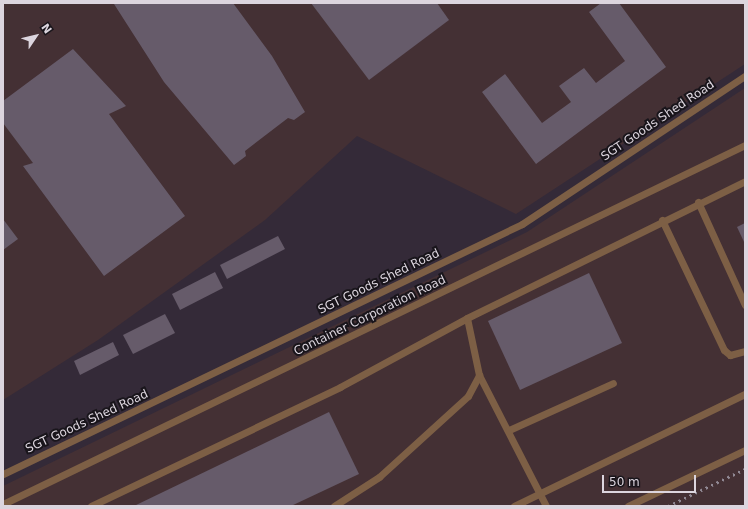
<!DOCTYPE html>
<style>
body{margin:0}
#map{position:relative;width:748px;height:509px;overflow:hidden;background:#342a38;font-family:"DejaVu Sans",sans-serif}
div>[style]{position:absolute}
.industrial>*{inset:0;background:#443034}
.building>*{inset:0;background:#665b6a}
.lane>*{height:7px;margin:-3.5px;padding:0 3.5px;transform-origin:3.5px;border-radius:3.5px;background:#7d5f45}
.rail>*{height:3px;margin-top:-1.5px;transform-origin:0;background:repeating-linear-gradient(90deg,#908893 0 2px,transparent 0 6px)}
span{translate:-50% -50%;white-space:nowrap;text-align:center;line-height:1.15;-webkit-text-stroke:4px #19151b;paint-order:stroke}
.street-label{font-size:12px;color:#dcd5de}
.frame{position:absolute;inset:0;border:4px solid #dcd5de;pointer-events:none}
.north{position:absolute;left:16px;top:16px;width:40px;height:40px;-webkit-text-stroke:3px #19151b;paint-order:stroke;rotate:55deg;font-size:11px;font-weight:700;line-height:16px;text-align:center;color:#dcd5de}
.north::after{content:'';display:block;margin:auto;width:14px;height:18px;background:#dcd5de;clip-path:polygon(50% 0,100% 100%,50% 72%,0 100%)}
.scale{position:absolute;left:602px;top:475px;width:94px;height:18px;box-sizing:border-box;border:2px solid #dcd5de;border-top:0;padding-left:5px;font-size:12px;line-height:14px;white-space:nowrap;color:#dcd5de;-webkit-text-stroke:3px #19151b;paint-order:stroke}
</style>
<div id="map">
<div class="industrial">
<div style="clip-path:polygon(3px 3px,745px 3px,745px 64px,516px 214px,357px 136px,265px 220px,98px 340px,3px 400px)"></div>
<div style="clip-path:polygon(745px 88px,745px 506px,3px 506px,3px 486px,527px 232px)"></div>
</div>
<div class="building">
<div style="clip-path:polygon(233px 3px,272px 56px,305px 112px,294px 120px,288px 118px,245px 151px,246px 156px,234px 165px,164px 82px,114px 4px)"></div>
<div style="clip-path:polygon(311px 3px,437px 3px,449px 20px,369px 80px)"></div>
<div style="clip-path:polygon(601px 3px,619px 3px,666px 67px,536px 164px,482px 92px,505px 74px,542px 123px,571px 102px,559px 86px,584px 68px,596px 83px,625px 61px,589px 12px)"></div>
<div style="clip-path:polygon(73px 49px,126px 106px,109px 114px,185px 216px,104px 276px,23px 166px,33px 163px,3px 123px,3px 101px)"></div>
<div style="clip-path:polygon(3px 219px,18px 239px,3px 250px)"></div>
<div style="clip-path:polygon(745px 223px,745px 244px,737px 227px)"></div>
<div style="clip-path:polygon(278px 236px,285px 249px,227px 279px,220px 265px)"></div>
<div style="clip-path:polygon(215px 272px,223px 288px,180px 310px,172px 294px)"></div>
<div style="clip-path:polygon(589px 273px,622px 343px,520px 390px,488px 321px)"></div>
<div style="clip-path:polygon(165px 314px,175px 333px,133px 354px,123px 335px)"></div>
<div style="clip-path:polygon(113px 342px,119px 355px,80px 375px,74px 361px)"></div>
<div style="clip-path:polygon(329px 412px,359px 474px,291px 506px,134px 506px)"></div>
</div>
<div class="lane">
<div style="left:698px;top:202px;width:113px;rotate:65.5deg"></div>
<div style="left:662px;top:220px;width:144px;rotate:64.5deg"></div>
<div style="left:724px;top:350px;width:8px;rotate:40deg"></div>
<div style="left:730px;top:355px;width:16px;rotate:-15deg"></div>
<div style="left:479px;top:375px;width:147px;rotate:62.9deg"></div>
<div style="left:509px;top:430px;width:114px;rotate:-24.3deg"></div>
<div style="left:3px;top:474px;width:576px;rotate:-25.72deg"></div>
<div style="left:522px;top:224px;width:268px;rotate:-33.6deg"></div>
<div style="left:3px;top:504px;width:824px;rotate:-25.82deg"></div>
<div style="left:91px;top:506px;width:276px;rotate:-25.5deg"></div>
<div style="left:340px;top:387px;width:145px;rotate:-28.5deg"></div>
<div style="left:334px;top:506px;width:54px;rotate:-32.8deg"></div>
<div style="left:379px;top:477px;width:120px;rotate:-42.3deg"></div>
<div style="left:468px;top:396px;width:24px;rotate:-62deg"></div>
<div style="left:479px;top:375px;width:58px;rotate:-101.9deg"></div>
<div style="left:467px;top:318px;width:310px;rotate:-26.2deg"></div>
<div style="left:514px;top:506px;width:257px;rotate:-25.9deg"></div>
<div style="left:628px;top:506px;width:130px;rotate:-25.6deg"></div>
</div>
<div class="rail">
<div style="left:668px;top:506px;width:85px;rotate:-25.7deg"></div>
</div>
<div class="street-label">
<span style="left:658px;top:121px;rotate:-34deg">SGT Goods Shed Road</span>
<span style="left:379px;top:282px;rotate:-26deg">SGT Goods Shed Road</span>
<span style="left:370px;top:316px;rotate:-26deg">Container Corporation Road</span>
<span style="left:87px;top:422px;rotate:-25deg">SGT Goods Shed Road</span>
</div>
<div class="frame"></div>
<div class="north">N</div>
<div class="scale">50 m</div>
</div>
